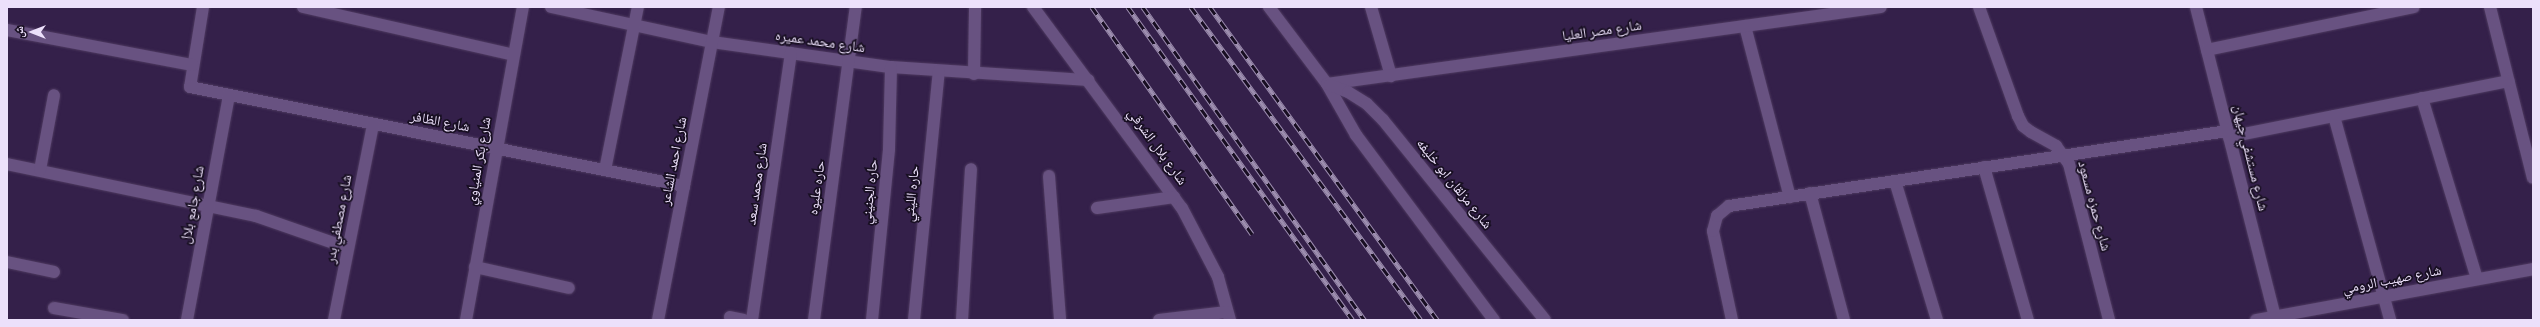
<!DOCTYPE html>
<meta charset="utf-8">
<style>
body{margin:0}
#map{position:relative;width:2540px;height:327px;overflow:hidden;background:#34204a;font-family:"Zilla Slab","Noto Naskh Arabic",serif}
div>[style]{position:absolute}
.roads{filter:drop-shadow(0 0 1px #4e3a60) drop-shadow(0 0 1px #4e3a60)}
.street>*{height:12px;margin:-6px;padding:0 6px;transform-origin:6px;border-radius:6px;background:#685281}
.rail>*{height:4.5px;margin-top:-2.25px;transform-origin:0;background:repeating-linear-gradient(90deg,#180f22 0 9px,#9d8eaf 0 18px);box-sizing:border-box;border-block:1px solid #9d8eaf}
span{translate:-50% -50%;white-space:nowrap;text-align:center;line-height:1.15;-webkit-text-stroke:3.5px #180f22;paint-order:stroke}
.street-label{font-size:14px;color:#ece0fb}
.frame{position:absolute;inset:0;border:8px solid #ece0fb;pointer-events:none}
.north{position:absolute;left:12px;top:12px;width:40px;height:40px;-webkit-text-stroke:3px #180f22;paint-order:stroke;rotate:270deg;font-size:11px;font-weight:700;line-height:16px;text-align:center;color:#ece0fb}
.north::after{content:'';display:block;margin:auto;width:14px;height:18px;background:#ece0fb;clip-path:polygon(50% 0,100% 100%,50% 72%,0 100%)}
</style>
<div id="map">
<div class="roads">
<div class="street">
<div style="left:203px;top:7px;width:81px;rotate:99.2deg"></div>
<div style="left:190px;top:87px;width:504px;rotate:11.33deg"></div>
<div style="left:303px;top:7px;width:216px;rotate:12.8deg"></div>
<div style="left:551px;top:7px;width:165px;rotate:12.3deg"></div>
<div style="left:712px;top:42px;width:181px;rotate:8deg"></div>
<div style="left:891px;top:67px;width:198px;rotate:3.8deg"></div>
<div style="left:1033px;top:7px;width:250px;rotate:53.5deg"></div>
<div style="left:1182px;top:208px;width:78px;rotate:62.4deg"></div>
<div style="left:1218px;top:277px;width:45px;rotate:74.4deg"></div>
<div style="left:1269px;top:7px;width:96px;rotate:53deg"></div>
<div style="left:1327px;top:84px;width:59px;rotate:60.4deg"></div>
<div style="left:1356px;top:135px;width:231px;rotate:53.3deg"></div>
<div style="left:1371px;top:7px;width:72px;rotate:73.8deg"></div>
<div style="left:1979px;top:7px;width:116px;rotate:70.3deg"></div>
<div style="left:2018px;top:116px;width:11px;rotate:63deg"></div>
<div style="left:2023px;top:126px;width:10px;rotate:37deg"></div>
<div style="left:2031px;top:132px;width:29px;rotate:29deg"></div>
<div style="left:2056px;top:146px;width:22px;rotate:54deg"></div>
<div style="left:2069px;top:164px;width:161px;rotate:75.6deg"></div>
<div style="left:2196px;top:7px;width:320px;rotate:75.7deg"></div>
<div style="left:2490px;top:7px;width:176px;rotate:75.9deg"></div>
<div style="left:1745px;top:26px;width:177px;rotate:75.3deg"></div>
<div style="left:7px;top:30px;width:189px;rotate:10.7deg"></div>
<div style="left:2207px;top:50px;width:211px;rotate:-11.7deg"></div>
<div style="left:974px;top:74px;width:67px;rotate:-89.1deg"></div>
<div style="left:1327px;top:84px;width:559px;rotate:-7.91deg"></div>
<div style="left:1330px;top:85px;width:19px;rotate:21deg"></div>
<div style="left:1348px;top:92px;width:22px;rotate:32deg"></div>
<div style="left:1367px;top:104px;width:23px;rotate:45deg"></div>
<div style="left:1383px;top:120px;width:257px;rotate:51deg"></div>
<div style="left:2422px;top:98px;width:189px;rotate:73.1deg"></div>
<div style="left:2334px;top:116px;width:212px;rotate:74.6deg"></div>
<div style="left:2229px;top:137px;width:285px;rotate:-11.3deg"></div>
<div style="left:7px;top:164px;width:254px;rotate:11.8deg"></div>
<div style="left:256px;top:216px;width:97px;rotate:19.2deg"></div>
<div style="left:1984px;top:167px;width:159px;rotate:74deg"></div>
<div style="left:40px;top:170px;width:76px;rotate:-79.4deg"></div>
<div style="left:605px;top:170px;width:166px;rotate:-78.6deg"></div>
<div style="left:1049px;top:176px;width:144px;rotate:85.6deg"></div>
<div style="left:1895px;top:181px;width:145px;rotate:73.2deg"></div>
<div style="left:1810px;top:193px;width:131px;rotate:75deg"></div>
<div style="left:1097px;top:208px;width:78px;rotate:-8.1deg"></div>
<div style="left:7px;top:262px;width:48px;rotate:12deg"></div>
<div style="left:475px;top:267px;width:96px;rotate:12.6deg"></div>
<div style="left:54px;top:308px;width:70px;rotate:9.9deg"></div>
<div style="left:730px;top:317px;width:14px;rotate:12deg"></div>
<div style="left:187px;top:320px;width:229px;rotate:-79.4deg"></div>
<div style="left:334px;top:320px;width:200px;rotate:-78.7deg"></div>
<div style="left:466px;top:320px;width:318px;rotate:-79.7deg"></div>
<div style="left:658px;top:320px;width:319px;rotate:-79deg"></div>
<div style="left:752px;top:320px;width:270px;rotate:-81.7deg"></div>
<div style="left:814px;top:320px;width:316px;rotate:-82.4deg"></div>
<div style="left:872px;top:320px;width:172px;rotate:-84.3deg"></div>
<div style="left:889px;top:149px;width:82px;rotate:-88.6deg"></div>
<div style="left:914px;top:320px;width:250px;rotate:-84.3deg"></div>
<div style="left:962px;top:320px;width:151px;rotate:-86.6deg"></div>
<div style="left:1159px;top:320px;width:68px;rotate:-6.7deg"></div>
<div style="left:1732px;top:320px;width:91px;rotate:-102.1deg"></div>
<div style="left:1713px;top:231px;width:16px;rotate:-75deg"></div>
<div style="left:1717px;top:216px;width:16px;rotate:-40deg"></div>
<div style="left:1729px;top:206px;width:504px;rotate:-8.56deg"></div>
<div style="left:2256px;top:320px;width:282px;rotate:-10.4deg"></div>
</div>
</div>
<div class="rail">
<div style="left:1092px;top:7px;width:278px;rotate:54.8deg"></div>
<div style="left:1128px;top:7px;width:385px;rotate:54.3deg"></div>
<div style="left:1143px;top:7px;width:384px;rotate:54.7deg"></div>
<div style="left:1191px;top:7px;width:388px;rotate:53.7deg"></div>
<div style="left:1210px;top:7px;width:387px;rotate:54deg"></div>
</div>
<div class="street-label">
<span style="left:1602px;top:31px;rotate:-8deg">شارع مصر العليا</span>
<span style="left:820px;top:42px;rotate:8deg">شارع محمد عميره</span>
<span style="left:440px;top:122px;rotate:11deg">شارع الظافر</span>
<span style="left:1157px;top:147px;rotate:54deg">شارع بلال الشرقي</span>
<span style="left:2250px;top:158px;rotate:76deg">شارع مستشفي جيهان</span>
<span style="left:479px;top:161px;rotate:-80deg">شارع بكر المنياوي</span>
<span style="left:674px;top:161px;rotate:-79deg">شارع احمد الشاعر</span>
<span style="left:757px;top:184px;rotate:-82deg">شارع محمد سعد</span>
<span style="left:1454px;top:184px;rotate:51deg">شارع مزلقان ابو خليفه</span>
<span style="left:817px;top:188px;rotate:-82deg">حاره عليوه</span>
<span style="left:870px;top:192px;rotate:-84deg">حاره الجنيني</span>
<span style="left:912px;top:194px;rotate:-84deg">حاره الليثي</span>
<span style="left:193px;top:205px;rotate:-80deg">شارع جامع بلال</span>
<span style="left:2094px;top:206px;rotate:75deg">شارع حمزه مسعود</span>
<span style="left:339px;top:219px;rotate:-79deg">شارع مصطفي بدر</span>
<span style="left:2392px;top:280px;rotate:-11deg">شارع صهيب الرومي</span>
</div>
<div class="frame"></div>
<div class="north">ش</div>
</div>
